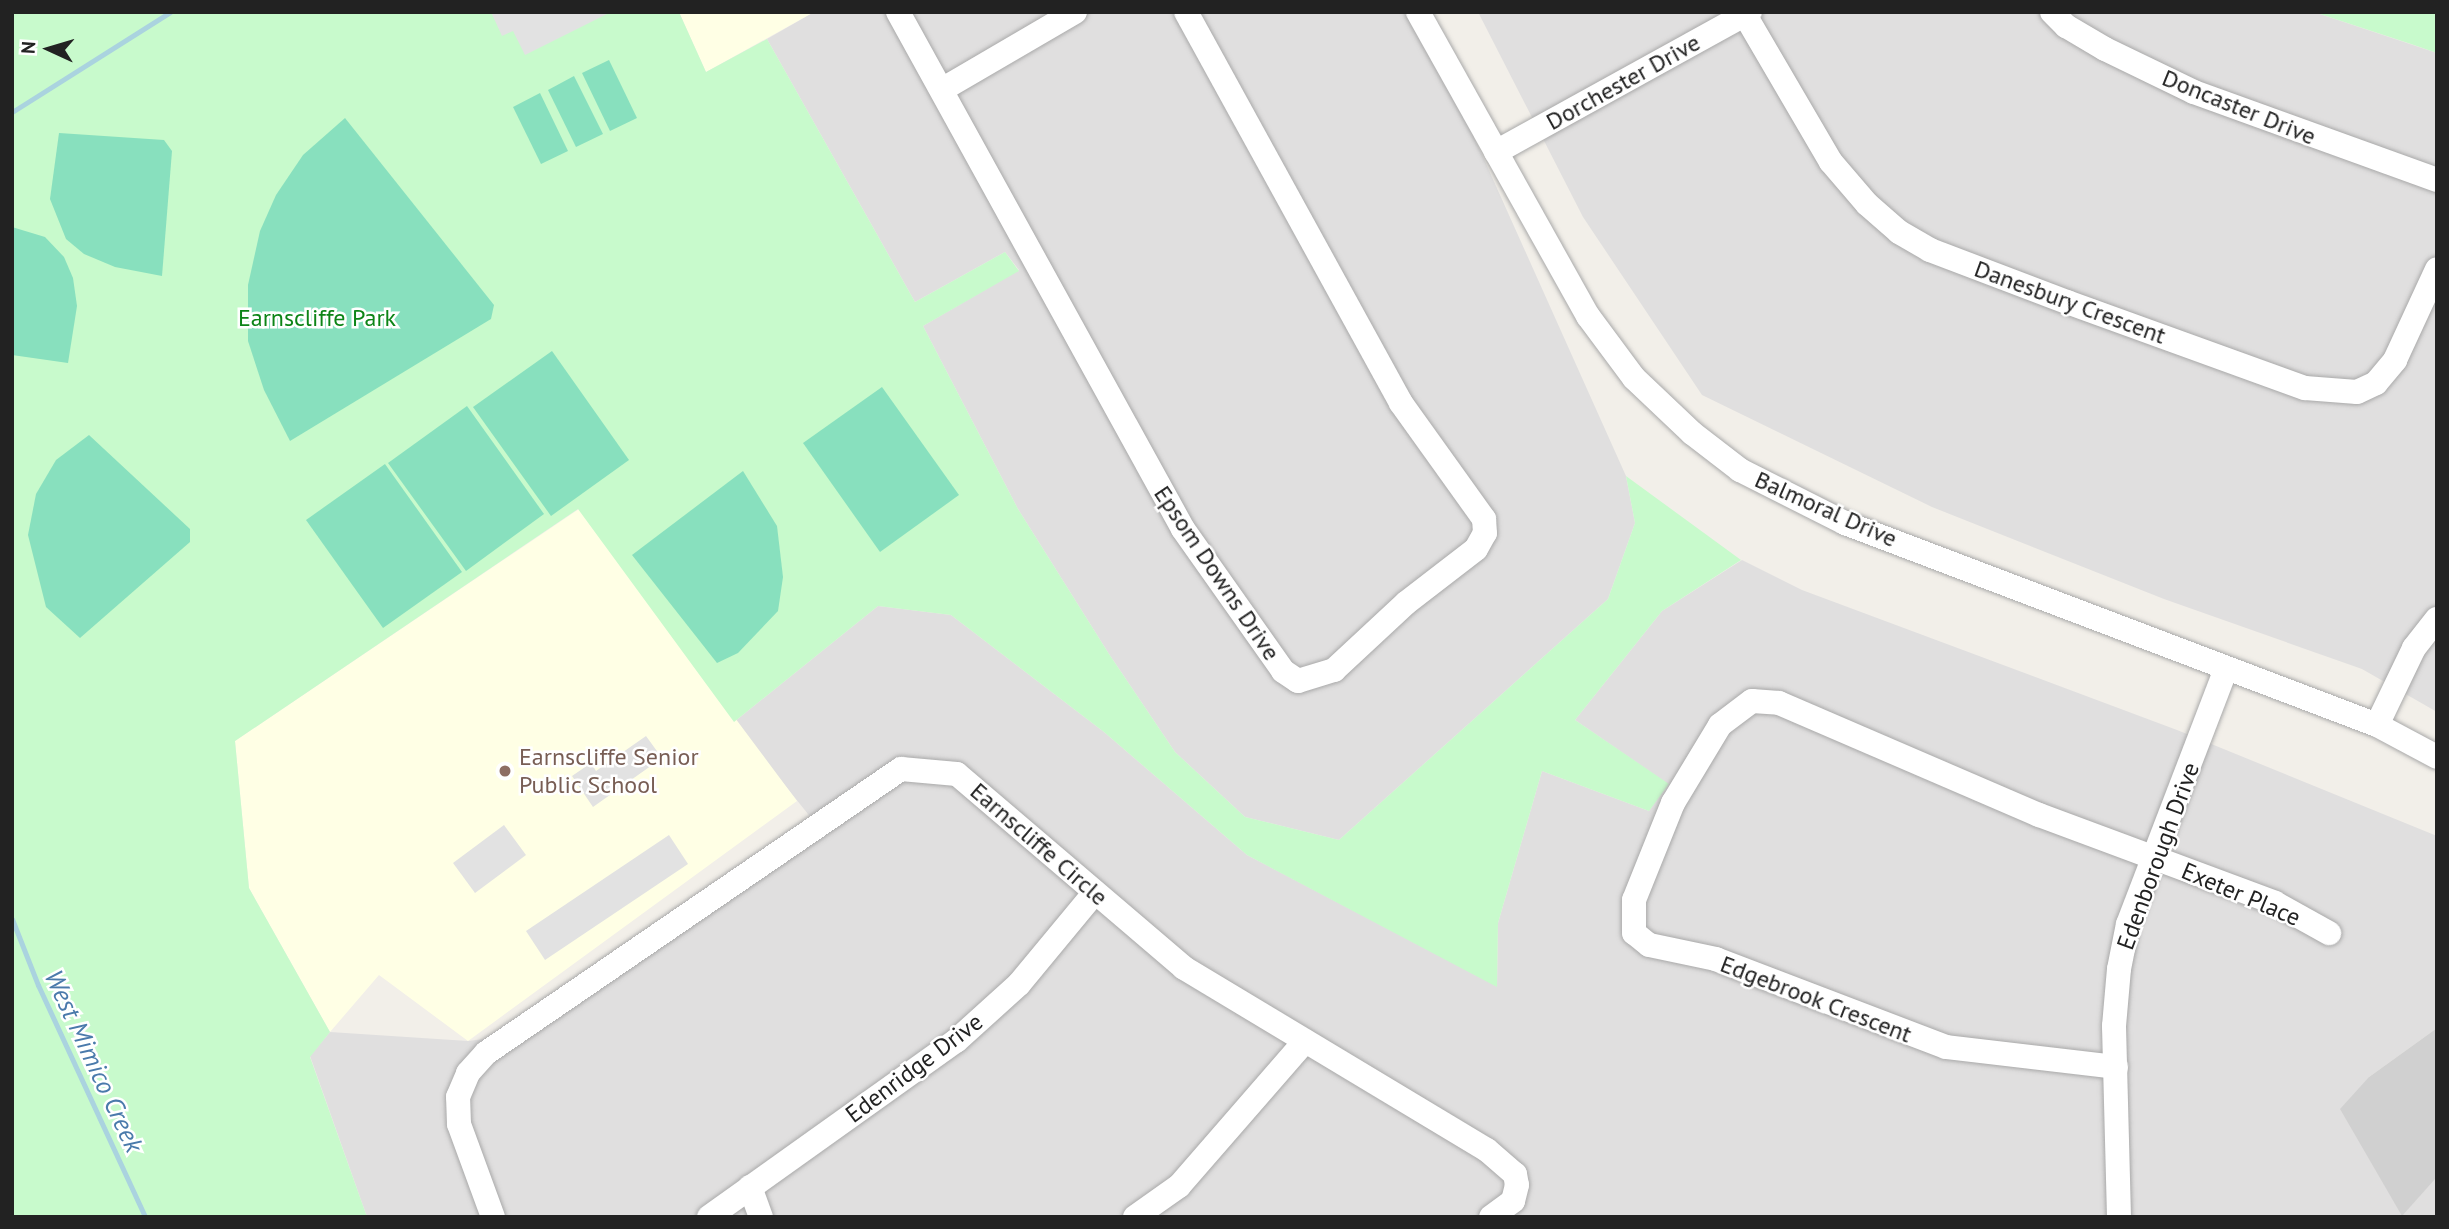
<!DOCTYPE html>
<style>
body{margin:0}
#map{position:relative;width:2449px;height:1229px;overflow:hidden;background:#f2efe9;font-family:"PT Sans",sans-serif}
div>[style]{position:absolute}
.residential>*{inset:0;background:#e0dfdf}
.education>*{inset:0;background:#ffffe5}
.religious>*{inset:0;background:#d0d0d0}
.park>*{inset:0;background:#c8facc}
.pitch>*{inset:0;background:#88e0be}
.parking>*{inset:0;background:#e2e2e2}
.stream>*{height:5px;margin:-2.5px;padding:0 2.5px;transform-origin:2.5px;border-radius:2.5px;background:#aad3df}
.roads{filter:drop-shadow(0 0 2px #a9a9a9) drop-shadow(0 0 2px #a9a9a9)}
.minor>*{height:24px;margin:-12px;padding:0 12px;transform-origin:12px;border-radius:12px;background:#fff}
.dots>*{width:19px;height:19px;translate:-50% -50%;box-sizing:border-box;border:4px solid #fff;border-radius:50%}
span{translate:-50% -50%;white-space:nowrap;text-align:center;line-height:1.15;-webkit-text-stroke:5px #fff;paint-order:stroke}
.street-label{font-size:24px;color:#222}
.park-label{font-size:24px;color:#0c8416}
.education-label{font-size:24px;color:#785e54}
.left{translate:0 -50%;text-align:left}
.water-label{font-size:26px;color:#4a7aab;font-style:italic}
.frame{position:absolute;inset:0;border:14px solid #222;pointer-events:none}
.north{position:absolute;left:14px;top:14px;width:70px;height:70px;-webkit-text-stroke:5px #fff;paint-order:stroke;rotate:274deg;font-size:19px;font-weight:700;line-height:28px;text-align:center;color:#222}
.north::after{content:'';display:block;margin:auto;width:24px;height:32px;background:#222;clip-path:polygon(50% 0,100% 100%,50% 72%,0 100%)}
</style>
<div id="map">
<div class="residential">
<div style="clip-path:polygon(814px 12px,1418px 12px,1626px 476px,1635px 523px,1608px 599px,1339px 840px,1245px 817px,1175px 752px,1109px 654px,1018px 509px,923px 326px,1019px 270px,1005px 252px,915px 302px,767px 39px)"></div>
<div style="clip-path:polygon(1478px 12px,2314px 12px,2437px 53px,2437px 712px,2362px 669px,2164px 599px,1932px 507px,1702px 395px,1583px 217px)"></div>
<div style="clip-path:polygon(1742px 560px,1802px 590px,2177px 730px,2437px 836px,2437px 1028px,2369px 1077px,2402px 1215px,2437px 1177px,2437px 1217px,367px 1217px,310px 1056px,330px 1032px,468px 1041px,516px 1035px,816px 824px,734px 722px,878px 606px,951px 615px,1104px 732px,1247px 855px,1497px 986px,1498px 923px,1542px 771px,1649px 811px,1668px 784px,1575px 720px,1662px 611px)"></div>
</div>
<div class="education">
<div style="clip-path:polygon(679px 12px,814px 12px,706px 72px)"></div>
<div style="clip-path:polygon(579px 509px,797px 801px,468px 1041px,379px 975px,330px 1032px,249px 888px,235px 741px)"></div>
</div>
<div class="religious">
<div style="clip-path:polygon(2437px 1028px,2437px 1177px,2402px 1216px,2340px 1109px,2369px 1077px)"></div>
</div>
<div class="park">
<div style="clip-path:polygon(12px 12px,679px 12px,706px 72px,767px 39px,915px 302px,1005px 252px,1019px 271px,923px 326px,1018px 509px,1109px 654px,1175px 752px,1245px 817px,1339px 840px,1608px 599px,1635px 523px,1626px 476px,1741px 560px,1662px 611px,1575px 720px,1669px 784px,1649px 811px,1542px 771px,1498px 923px,1497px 987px,1247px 855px,1104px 732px,951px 615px,878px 606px,734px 722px,578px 509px,235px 741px,249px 888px,330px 1032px,310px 1057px,367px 1217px,12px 1217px)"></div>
<div style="clip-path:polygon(2314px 12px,2437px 12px,2437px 53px,2411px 44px)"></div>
</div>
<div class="pitch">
<div style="clip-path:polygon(609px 60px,637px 118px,610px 131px,582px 73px)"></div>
<div style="clip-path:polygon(574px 76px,603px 134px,576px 147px,548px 90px)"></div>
<div style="clip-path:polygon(540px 93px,568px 151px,541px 164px,513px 107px)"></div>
<div style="clip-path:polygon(345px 118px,494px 305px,491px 319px,290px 441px,264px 390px,248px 341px,248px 285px,260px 231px,276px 195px,303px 155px)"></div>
<div style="clip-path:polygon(59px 133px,164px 140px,172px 151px,162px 276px,115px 267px,84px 254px,66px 239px,50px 199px)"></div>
<div style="clip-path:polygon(12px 227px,45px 237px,64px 257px,73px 278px,77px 306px,68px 363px,12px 355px)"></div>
<div style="clip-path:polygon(552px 351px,629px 460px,551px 516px,473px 407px)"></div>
<div style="clip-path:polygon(882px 387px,959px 495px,880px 552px,803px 443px)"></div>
<div style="clip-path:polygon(467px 406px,544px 514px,466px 571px,388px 463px)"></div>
<div style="clip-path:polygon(89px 435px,190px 529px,190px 542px,80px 638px,46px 607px,28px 535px,36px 494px,56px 460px)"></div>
<div style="clip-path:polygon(385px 464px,462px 572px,383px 628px,306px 520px)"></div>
<div style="clip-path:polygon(743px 471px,777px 526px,783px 577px,778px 611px,738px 653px,717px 663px,632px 555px)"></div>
</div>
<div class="parking">
<div style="clip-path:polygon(491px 12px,611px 12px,525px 55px,513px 31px,502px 36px)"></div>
<div style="clip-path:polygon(646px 736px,662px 758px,593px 807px,572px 776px,591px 763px,596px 771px)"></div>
<div style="clip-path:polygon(504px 825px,526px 855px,475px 893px,453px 863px)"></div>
<div style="clip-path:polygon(669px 835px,688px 864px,545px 960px,526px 931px)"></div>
</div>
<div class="stream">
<div style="left:12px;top:112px;width:187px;rotate:-32.3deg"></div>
<div style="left:12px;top:919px;width:71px;rotate:68.5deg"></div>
<div style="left:38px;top:985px;width:255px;rotate:65.2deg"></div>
</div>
<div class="roads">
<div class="minor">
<div style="left:898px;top:12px;width:590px;rotate:61.13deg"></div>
<div style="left:1183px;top:529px;width:174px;rotate:54.8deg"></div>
<div style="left:1283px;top:671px;width:18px;rotate:34deg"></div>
<div style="left:1298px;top:681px;width:38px;rotate:-17deg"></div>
<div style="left:1334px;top:670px;width:98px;rotate:-42.9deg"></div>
<div style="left:1406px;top:603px;width:88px;rotate:-37.6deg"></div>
<div style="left:1476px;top:549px;width:18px;rotate:-61deg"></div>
<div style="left:1485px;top:533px;width:14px;rotate:-94deg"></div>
<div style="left:1484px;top:519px;width:143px;rotate:-125.6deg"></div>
<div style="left:1401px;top:403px;width:446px;rotate:-118.8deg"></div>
<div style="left:1418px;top:12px;width:348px;rotate:60.8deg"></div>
<div style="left:1588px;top:316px;width:77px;rotate:53.4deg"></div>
<div style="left:1634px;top:378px;width:80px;rotate:43.5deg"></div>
<div style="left:1692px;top:433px;width:61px;rotate:37.6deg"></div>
<div style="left:1740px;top:470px;width:118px;rotate:26.8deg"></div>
<div style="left:1845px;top:523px;width:569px;rotate:20.79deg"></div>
<div style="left:2377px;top:725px;width:68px;rotate:28.1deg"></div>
<div style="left:2052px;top:12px;width:20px;rotate:45deg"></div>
<div style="left:2066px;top:26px;width:45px;rotate:30.5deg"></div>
<div style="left:2105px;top:49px;width:99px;rotate:25.8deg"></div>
<div style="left:2194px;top:92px;width:258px;rotate:19.9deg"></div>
<div style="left:1745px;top:15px;width:170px;rotate:59.7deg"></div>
<div style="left:1831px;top:162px;width:55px;rotate:49.4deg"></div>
<div style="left:1867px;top:204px;width:43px;rotate:41.2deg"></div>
<div style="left:1899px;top:232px;width:36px;rotate:30deg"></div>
<div style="left:1930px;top:250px;width:147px;rotate:20.8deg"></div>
<div style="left:2067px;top:302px;width:253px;rotate:19.9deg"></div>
<div style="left:2305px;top:388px;width:52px;rotate:4.4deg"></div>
<div style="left:2357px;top:392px;width:21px;rotate:-25deg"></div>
<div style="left:2376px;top:383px;width:30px;rotate:-50deg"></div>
<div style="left:2395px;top:360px;width:100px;rotate:-65.2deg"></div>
<div style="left:943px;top:89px;width:153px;rotate:-30.3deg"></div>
<div style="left:1496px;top:152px;width:290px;rotate:-28.9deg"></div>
<div style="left:2377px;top:725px;width:85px;rotate:-64.3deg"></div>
<div style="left:2414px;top:648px;width:37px;rotate:-52deg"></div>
<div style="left:2116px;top:1067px;width:171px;rotate:-173.3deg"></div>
<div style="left:1946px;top:1047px;width:246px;rotate:-159.1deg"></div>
<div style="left:1716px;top:959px;width:68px;rotate:-168.2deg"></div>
<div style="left:1649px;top:945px;width:19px;rotate:-141deg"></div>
<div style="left:1634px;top:933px;width:33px;rotate:-90deg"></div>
<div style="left:1634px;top:900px;width:105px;rotate:-68.1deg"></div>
<div style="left:1673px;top:803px;width:91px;rotate:-58.9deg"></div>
<div style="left:1720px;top:725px;width:40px;rotate:-37deg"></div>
<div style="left:1752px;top:701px;width:27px;rotate:4deg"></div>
<div style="left:1779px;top:703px;width:283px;rotate:23.3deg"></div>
<div style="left:2039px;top:815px;width:252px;rotate:20.4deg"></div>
<div style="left:2275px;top:903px;width:62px;rotate:29.1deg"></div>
<div style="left:750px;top:1187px;width:32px;rotate:70deg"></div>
<div style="left:493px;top:1217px;width:99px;rotate:-110.1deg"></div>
<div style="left:459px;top:1124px;width:27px;rotate:-92deg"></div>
<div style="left:458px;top:1097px;width:26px;rotate:-67deg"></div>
<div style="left:468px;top:1073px;width:27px;rotate:-48deg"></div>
<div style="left:486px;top:1053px;width:503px;rotate:-34.39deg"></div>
<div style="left:901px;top:769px;width:56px;rotate:5.1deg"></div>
<div style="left:957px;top:774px;width:299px;rotate:40.5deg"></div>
<div style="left:1184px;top:968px;width:353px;rotate:31deg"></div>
<div style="left:1487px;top:1150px;width:37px;rotate:41deg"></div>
<div style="left:1515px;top:1174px;width:11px;rotate:80deg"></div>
<div style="left:1517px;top:1185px;width:16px;rotate:104deg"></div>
<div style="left:1513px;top:1201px;width:27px;rotate:144deg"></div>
<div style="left:709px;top:1217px;width:303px;rotate:-35.5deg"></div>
<div style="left:956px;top:1041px;width:85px;rotate:-42.1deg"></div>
<div style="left:1019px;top:984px;width:119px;rotate:-50.4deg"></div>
<div style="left:1135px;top:1217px;width:54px;rotate:-35.2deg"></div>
<div style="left:1179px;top:1186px;width:192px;rotate:-49deg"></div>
<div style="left:2119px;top:1217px;width:191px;rotate:-91.5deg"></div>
<div style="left:2114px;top:1026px;width:57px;rotate:-85deg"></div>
<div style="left:2119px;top:969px;width:46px;rotate:-78.7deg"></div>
<div style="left:2128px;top:924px;width:273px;rotate:-69deg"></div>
</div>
</div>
<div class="dots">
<div style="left:505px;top:771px;background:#8d6e63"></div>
</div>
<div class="street-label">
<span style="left:1623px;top:82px;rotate:-29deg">Dorchester Drive</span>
<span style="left:2239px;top:107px;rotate:22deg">Doncaster Drive</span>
<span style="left:2070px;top:302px;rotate:20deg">Danesbury Crescent</span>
<span style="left:1826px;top:509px;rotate:24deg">Balmoral Drive</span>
<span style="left:1217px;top:573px;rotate:56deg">Epsom Downs Drive</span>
<span style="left:1039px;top:844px;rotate:41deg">Earnscliffe Circle</span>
<span style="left:2158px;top:856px;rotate:-70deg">Edenborough Drive</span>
<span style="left:2241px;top:894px;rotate:23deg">Exeter Place</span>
<span style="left:1816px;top:999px;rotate:21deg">Edgebrook Crescent</span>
<span style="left:914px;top:1068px;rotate:-37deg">Edenridge Drive</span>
</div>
<div class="park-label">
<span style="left:317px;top:318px">Earnscliffe Park</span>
</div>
<div class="education-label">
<span class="left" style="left:519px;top:771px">Earnscliffe Senior<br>Public School</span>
</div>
<div class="water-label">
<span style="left:94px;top:1061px;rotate:65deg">West Mimico Creek</span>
</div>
<div class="frame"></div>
<div class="north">N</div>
</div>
